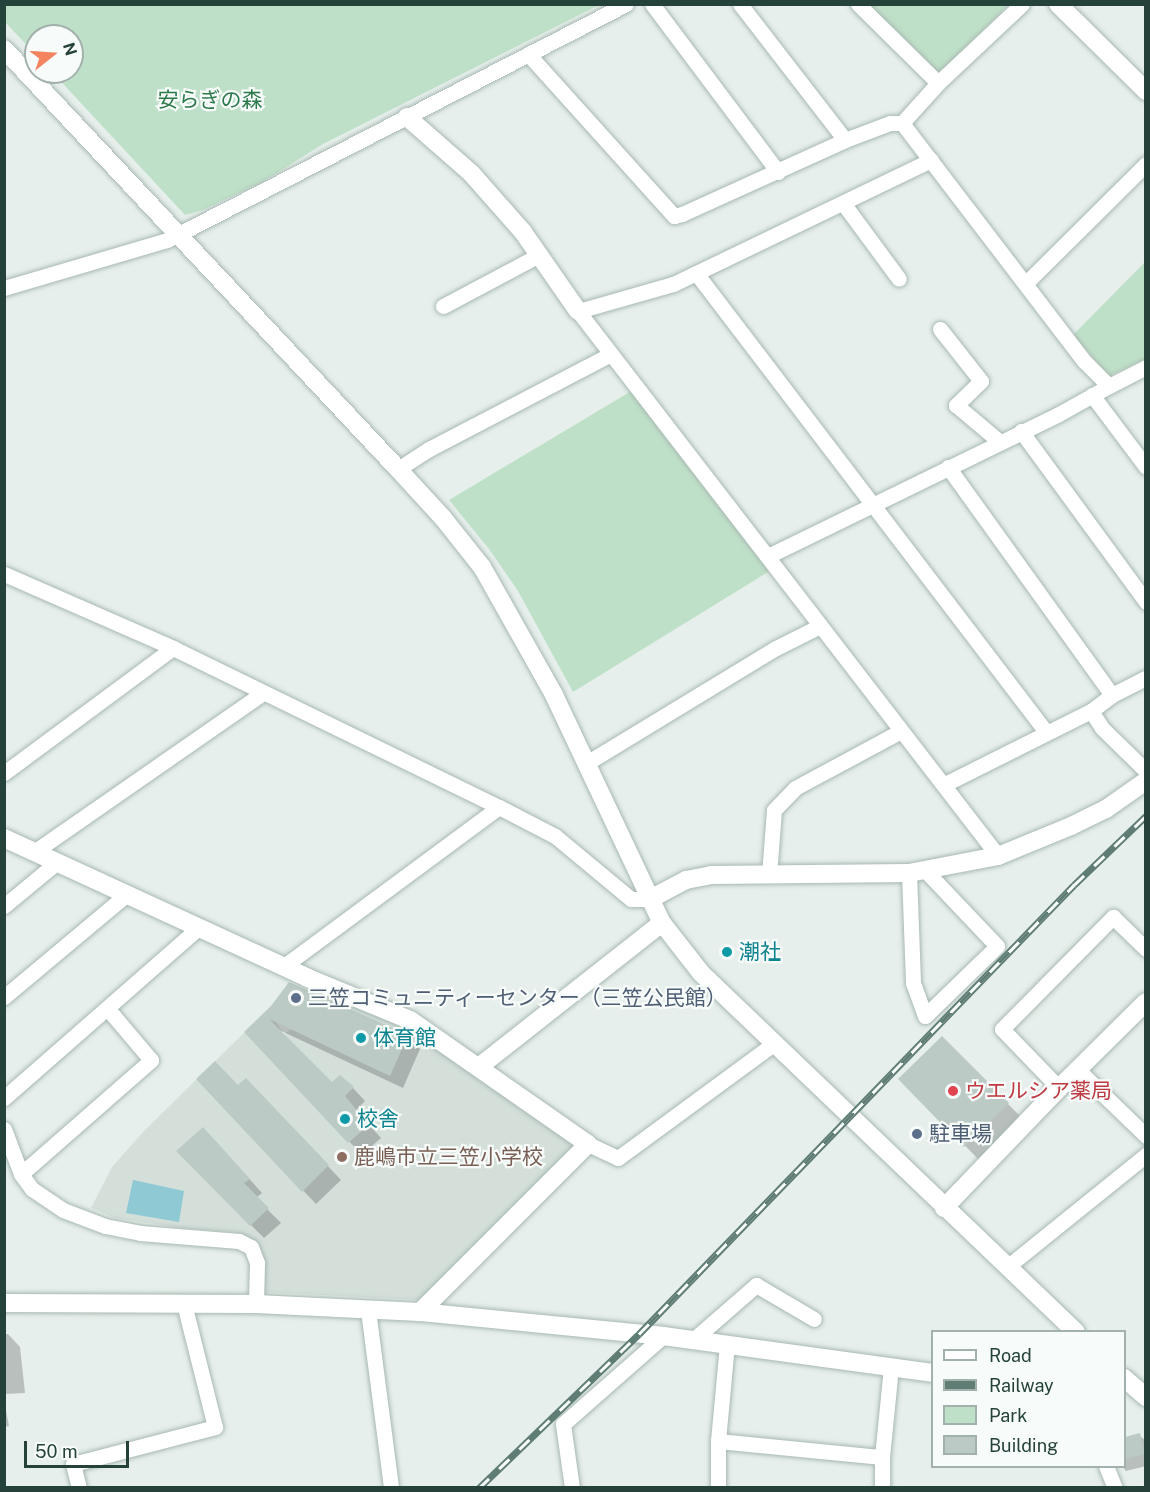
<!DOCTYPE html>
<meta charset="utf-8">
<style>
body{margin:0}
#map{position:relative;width:1150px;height:1492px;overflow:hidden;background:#e6efeb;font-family:"Public Sans","Noto Sans JP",sans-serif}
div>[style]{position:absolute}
.built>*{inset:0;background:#d4dfda}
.green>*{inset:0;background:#bfe0c8}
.water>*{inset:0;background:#8ec9d4}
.shadow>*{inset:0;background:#0003}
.building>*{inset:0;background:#bbcac4}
.roads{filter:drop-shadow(0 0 2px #a8b8b2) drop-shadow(0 0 2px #a8b8b2)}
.street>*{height:15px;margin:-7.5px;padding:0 7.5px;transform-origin:7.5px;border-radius:7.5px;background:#fff}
.secondary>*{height:18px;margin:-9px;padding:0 9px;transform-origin:9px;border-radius:9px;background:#fff}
.rail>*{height:7px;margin-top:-3.5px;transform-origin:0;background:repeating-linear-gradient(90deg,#f7fbf9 0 14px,#5f7d75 0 28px);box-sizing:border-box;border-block:2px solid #5f7d75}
.dots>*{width:16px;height:16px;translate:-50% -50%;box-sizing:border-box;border:3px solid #f7fbf9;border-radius:50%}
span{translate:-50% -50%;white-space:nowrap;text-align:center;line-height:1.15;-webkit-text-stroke:4.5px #f7fbf9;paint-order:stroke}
.park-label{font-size:21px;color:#2d7a4b}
.culture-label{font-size:21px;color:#0d838f}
.left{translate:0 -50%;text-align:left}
.service-label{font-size:21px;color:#4e5e75}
.health-label{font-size:21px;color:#be3a42}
.education-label{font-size:21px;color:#785e54}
.frame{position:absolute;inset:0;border:6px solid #24423a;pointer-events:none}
.legend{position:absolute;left:931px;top:1330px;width:195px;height:138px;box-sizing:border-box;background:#f7fbf9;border:2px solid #a3b1ad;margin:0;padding:8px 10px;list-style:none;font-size:18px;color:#24423a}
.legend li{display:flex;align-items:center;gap:12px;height:30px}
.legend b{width:30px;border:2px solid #a3b1ad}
.north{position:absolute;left:24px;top:24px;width:60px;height:60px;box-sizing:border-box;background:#f7fbf9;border:2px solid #a3b1ad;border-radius:50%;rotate:73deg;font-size:16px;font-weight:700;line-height:24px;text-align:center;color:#24423a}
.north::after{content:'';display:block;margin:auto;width:21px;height:27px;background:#f4845f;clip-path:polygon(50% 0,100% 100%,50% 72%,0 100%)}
.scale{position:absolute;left:24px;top:1441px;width:105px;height:27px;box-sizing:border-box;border:3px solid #24423a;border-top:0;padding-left:8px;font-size:18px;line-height:21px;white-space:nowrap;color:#24423a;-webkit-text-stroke:4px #f7fbf9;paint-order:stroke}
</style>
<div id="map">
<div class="built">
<div style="clip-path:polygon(325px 993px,389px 1020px,480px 1066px,574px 1146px,421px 1300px,264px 1292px,263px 1261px,256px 1241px,236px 1232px,182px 1228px,115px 1218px,91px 1208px,112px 1167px,144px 1131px,263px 1014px,268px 1010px,284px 1034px,296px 1026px,311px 1037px)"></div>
</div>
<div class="green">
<div style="clip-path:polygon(5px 4px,599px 4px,599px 5px,323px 144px,264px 181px,203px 210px,185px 215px,52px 72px,72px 72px,72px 36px,36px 36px,36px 55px,5px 22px)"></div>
<div style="clip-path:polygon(865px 5px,1008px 5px,938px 76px)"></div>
<div style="clip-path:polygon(1145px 262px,1145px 359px,1109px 376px,1073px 335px)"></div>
<div style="clip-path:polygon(633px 390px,773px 569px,573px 692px,518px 591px,489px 549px,449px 500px)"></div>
</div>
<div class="water">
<div style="clip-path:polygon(133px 1180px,184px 1191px,179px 1222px,126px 1213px)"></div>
</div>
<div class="shadow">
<div style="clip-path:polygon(272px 1007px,407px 1036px,420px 1049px,403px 1088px,277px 1029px,332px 1084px,353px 1088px,365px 1101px,356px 1110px,381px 1138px,362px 1155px,246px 1032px)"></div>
<div style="clip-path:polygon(942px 1038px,1021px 1117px,978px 1159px,900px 1079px)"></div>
<div style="clip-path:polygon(198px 1079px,259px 1093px,341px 1180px,316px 1204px)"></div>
<div style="clip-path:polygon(216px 1142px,262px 1193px,256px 1198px,281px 1223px,264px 1238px,178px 1152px)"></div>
<div style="clip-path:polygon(4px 1334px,8px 1334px,20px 1347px,25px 1393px,4px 1394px)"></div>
<div style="clip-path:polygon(4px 1400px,9px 1426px,4px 1427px)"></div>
<div style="clip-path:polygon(1139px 1435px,1146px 1441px,1146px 1466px,1126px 1471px,1122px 1466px,1124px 1466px,1124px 1439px)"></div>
</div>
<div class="building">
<div style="clip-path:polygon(289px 982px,408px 1035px,390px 1076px,269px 1019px,332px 1082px,340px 1075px,354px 1087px,345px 1096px,369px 1125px,348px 1143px,244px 1032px,271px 1006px)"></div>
<div style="clip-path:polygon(942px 1036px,1009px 1103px,964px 1147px,898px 1079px)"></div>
<div style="clip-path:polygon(215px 1061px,238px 1085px,246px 1078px,329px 1165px,302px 1192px,196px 1079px)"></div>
<div style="clip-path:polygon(203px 1127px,250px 1179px,244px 1183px,269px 1208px,250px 1226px,176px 1151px)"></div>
<div style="clip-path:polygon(1140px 1433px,1145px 1454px,1125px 1459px,1125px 1437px)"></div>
</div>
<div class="roads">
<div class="street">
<div style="left:652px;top:4px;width:210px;rotate:53.1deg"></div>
<div style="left:740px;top:4px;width:172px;rotate:52.3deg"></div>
<div style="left:858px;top:4px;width:112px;rotate:44.6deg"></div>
<div style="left:529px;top:55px;width:217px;rotate:48deg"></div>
<div style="left:674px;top:216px;width:8px;rotate:-14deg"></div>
<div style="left:682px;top:214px;width:179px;rotate:-24.4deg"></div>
<div style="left:845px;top:140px;width:48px;rotate:-20.7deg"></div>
<div style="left:890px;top:123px;width:12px"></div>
<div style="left:902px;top:123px;width:300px;rotate:52.6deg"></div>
<div style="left:1084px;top:361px;width:35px;rotate:45deg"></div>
<div style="left:1109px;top:386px;width:42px;rotate:-27.2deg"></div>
<div style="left:902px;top:123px;width:54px;rotate:-48deg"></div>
<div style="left:938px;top:83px;width:115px;rotate:-43.2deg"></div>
<div style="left:931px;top:160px;width:286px;rotate:154.3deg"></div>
<div style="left:673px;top:284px;width:99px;rotate:164.1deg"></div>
<div style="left:578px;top:311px;width:688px;rotate:52.38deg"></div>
<div style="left:843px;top:203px;width:94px;rotate:53.6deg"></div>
<div style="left:696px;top:273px;width:577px;rotate:52.67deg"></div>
<div style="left:1026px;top:283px;width:169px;rotate:-44.8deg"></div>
<div style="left:4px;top:288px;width:170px;rotate:-16.4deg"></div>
<div style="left:167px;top:240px;width:516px;rotate:-27.21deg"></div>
<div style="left:443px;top:306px;width:109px;rotate:-28deg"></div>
<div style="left:940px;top:329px;width:66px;rotate:51.7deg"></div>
<div style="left:981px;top:381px;width:35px;rotate:136deg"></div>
<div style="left:956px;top:405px;width:57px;rotate:40.1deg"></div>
<div style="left:1092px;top:395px;width:90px;rotate:53.1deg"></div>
<div style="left:1021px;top:431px;width:212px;rotate:53.8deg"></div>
<div style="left:948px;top:467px;width:281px;rotate:54.3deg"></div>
<div style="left:398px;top:469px;width:37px;rotate:-33deg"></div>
<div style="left:429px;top:449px;width:205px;rotate:-27.6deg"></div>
<div style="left:768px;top:556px;width:322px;rotate:-26deg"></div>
<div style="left:1057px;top:415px;width:60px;rotate:-29.1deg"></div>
<div style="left:4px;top:574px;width:184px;rotate:23.6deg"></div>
<div style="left:173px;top:648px;width:363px;rotate:26deg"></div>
<div style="left:499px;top:807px;width:63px;rotate:27.4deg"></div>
<div style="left:555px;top:836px;width:99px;rotate:39.7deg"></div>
<div style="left:631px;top:899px;width:19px"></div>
<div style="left:1091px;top:711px;width:26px;rotate:-37deg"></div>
<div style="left:1112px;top:695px;width:38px;rotate:-27deg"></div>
<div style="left:585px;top:764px;width:223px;rotate:-31.3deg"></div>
<div style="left:776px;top:648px;width:49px;rotate:-26.6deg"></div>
<div style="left:4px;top:773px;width:210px;rotate:-36.5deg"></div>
<div style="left:945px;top:784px;width:163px;rotate:-26.6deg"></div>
<div style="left:1091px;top:711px;width:20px;rotate:57deg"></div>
<div style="left:1102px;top:728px;width:62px;rotate:44.3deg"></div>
<div style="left:34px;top:852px;width:279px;rotate:-34.8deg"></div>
<div style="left:909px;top:873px;width:110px;rotate:87.9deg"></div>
<div style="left:913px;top:983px;width:35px;rotate:70deg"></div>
<div style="left:925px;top:1016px;width:100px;rotate:-44.2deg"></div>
<div style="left:997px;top:946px;width:105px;rotate:-133.5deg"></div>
<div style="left:769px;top:875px;width:65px;rotate:-85.6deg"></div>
<div style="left:774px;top:810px;width:30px;rotate:-46deg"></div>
<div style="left:795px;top:788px;width:120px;rotate:-28.3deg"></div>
<div style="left:4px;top:906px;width:69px;rotate:-39.7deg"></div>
<div style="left:284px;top:966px;width:267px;rotate:-36.5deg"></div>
<div style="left:4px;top:997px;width:160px;rotate:-39.9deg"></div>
<div style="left:1078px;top:1070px;width:95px;rotate:44.1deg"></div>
<div style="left:1059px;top:1088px;width:82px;rotate:-134deg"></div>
<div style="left:1002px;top:1029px;width:158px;rotate:-45.3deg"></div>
<div style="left:1113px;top:917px;width:46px;rotate:44.1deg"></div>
<div style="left:4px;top:1098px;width:259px;rotate:-41.2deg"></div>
<div style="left:4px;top:1129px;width:48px;rotate:69.3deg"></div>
<div style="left:21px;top:1174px;width:19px;rotate:54deg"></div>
<div style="left:32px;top:1189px;width:37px;rotate:34deg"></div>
<div style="left:63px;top:1210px;width:45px;rotate:20.9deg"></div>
<div style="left:105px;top:1226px;width:36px;rotate:11deg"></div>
<div style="left:140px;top:1233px;width:99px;rotate:4.6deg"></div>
<div style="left:239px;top:1241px;width:13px;rotate:27deg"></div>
<div style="left:251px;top:1247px;width:17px;rotate:69deg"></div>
<div style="left:257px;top:1263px;width:41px;rotate:91.4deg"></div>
<div style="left:588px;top:1144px;width:33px;rotate:25deg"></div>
<div style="left:618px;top:1158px;width:192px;rotate:-36.3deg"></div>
<div style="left:21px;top:1174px;width:173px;rotate:-41.2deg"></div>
<div style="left:151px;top:1060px;width:68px;rotate:-130.2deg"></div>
<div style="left:1007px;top:1267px;width:179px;rotate:-38.9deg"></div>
<div style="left:368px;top:1310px;width:179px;rotate:82.6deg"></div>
<div style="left:693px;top:1340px;width:84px;rotate:-41.1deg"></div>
<div style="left:756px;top:1285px;width:67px;rotate:30.4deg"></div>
<div style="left:718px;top:1441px;width:165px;rotate:5.6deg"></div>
<div style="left:1106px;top:1466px;width:24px;rotate:68deg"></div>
<div style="left:79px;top:1488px;width:25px;rotate:-104deg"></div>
<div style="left:73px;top:1464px;width:147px;rotate:-14.6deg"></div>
<div style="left:215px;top:1427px;width:127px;rotate:-104.1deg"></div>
<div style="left:572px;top:1488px;width:65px;rotate:-98deg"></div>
<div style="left:563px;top:1424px;width:133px;rotate:-41.3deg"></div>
<div style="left:718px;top:1488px;width:47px;rotate:-90deg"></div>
<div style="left:718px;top:1441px;width:97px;rotate:-84.7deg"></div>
<div style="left:882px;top:1488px;width:31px;rotate:-90deg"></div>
<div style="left:882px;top:1457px;width:90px;rotate:-84.3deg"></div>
</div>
<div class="secondary">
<div style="left:1058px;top:4px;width:124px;rotate:44.7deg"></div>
<div style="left:4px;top:49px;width:576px;rotate:46.83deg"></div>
<div style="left:398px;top:469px;width:67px;rotate:47.4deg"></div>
<div style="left:443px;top:518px;width:63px;rotate:51.5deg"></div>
<div style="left:482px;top:567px;width:147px;rotate:60.6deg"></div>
<div style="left:554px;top:695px;width:252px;rotate:64.7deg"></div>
<div style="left:662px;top:923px;width:63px;rotate:52deg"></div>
<div style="left:701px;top:973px;width:519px;rotate:43.75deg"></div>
<div style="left:407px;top:117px;width:85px;rotate:41.2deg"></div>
<div style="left:471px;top:173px;width:79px;rotate:48.6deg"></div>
<div style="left:523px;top:232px;width:96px;rotate:55.2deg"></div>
<div style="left:4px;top:838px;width:335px;rotate:24.7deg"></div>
<div style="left:308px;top:978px;width:110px;rotate:22.4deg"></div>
<div style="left:410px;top:1020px;width:217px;rotate:34.9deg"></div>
<div style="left:588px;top:1144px;width:238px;rotate:135deg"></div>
<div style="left:650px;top:899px;width:41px;rotate:-27.8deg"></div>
<div style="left:686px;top:880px;width:25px;rotate:-11deg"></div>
<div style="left:711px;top:875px;width:198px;rotate:-0.6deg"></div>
<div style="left:909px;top:873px;width:91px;rotate:-10.8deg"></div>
<div style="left:998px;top:856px;width:79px;rotate:-22.3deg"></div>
<div style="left:1071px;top:826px;width:39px;rotate:-26deg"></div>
<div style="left:1106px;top:809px;width:49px;rotate:-35deg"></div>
<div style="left:480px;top:1066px;width:231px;rotate:-38.2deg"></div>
<div style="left:944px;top:1208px;width:166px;rotate:-46.2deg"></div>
<div style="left:1059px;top:1088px;width:122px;rotate:-44.7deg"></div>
<div style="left:4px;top:1303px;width:252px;rotate:0.2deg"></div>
<div style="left:256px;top:1304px;width:164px;rotate:2.8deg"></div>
<div style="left:420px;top:1312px;width:244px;rotate:5.6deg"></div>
<div style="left:663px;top:1336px;width:272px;rotate:7.8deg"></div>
<div style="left:1124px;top:1378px;width:29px;rotate:41deg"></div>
</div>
</div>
<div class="rail">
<div style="left:479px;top:1488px;width:222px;rotate:-43.9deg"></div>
<div style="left:639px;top:1334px;width:625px;rotate:-45.91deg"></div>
<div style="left:1074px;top:885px;width:100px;rotate:-43.8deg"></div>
</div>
<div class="dots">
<div style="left:727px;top:952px;background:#0f9aa8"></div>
<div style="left:296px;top:998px;background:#5c6f8a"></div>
<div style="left:361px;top:1038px;background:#0f9aa8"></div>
<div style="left:953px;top:1091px;background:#e0444e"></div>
<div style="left:345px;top:1119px;background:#0f9aa8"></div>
<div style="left:917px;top:1134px;background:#5c6f8a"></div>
<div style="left:342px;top:1157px;background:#8d6e63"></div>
</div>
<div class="park-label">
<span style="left:210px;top:100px">安らぎの森</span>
</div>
<div class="culture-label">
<span class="left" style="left:739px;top:952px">潮社</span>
<span class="left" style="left:373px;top:1038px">体育館</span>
<span class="left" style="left:357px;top:1119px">校舎</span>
</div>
<div class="service-label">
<span class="left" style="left:308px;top:998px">三笠コミュニティーセンター（三笠公民館）</span>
<span class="left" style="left:929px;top:1134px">駐車場</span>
</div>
<div class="health-label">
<span class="left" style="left:965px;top:1091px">ウエルシア薬局</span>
</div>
<div class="education-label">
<span class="left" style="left:354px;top:1157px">鹿嶋市立三笠小学校</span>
</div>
<div class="frame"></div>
<ul class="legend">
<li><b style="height:8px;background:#fff"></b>Road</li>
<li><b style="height:8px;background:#5f7d75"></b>Railway</li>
<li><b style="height:16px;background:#bfe0c8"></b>Park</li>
<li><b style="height:16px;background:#bbcac4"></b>Building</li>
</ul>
<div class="north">N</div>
<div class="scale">50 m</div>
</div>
